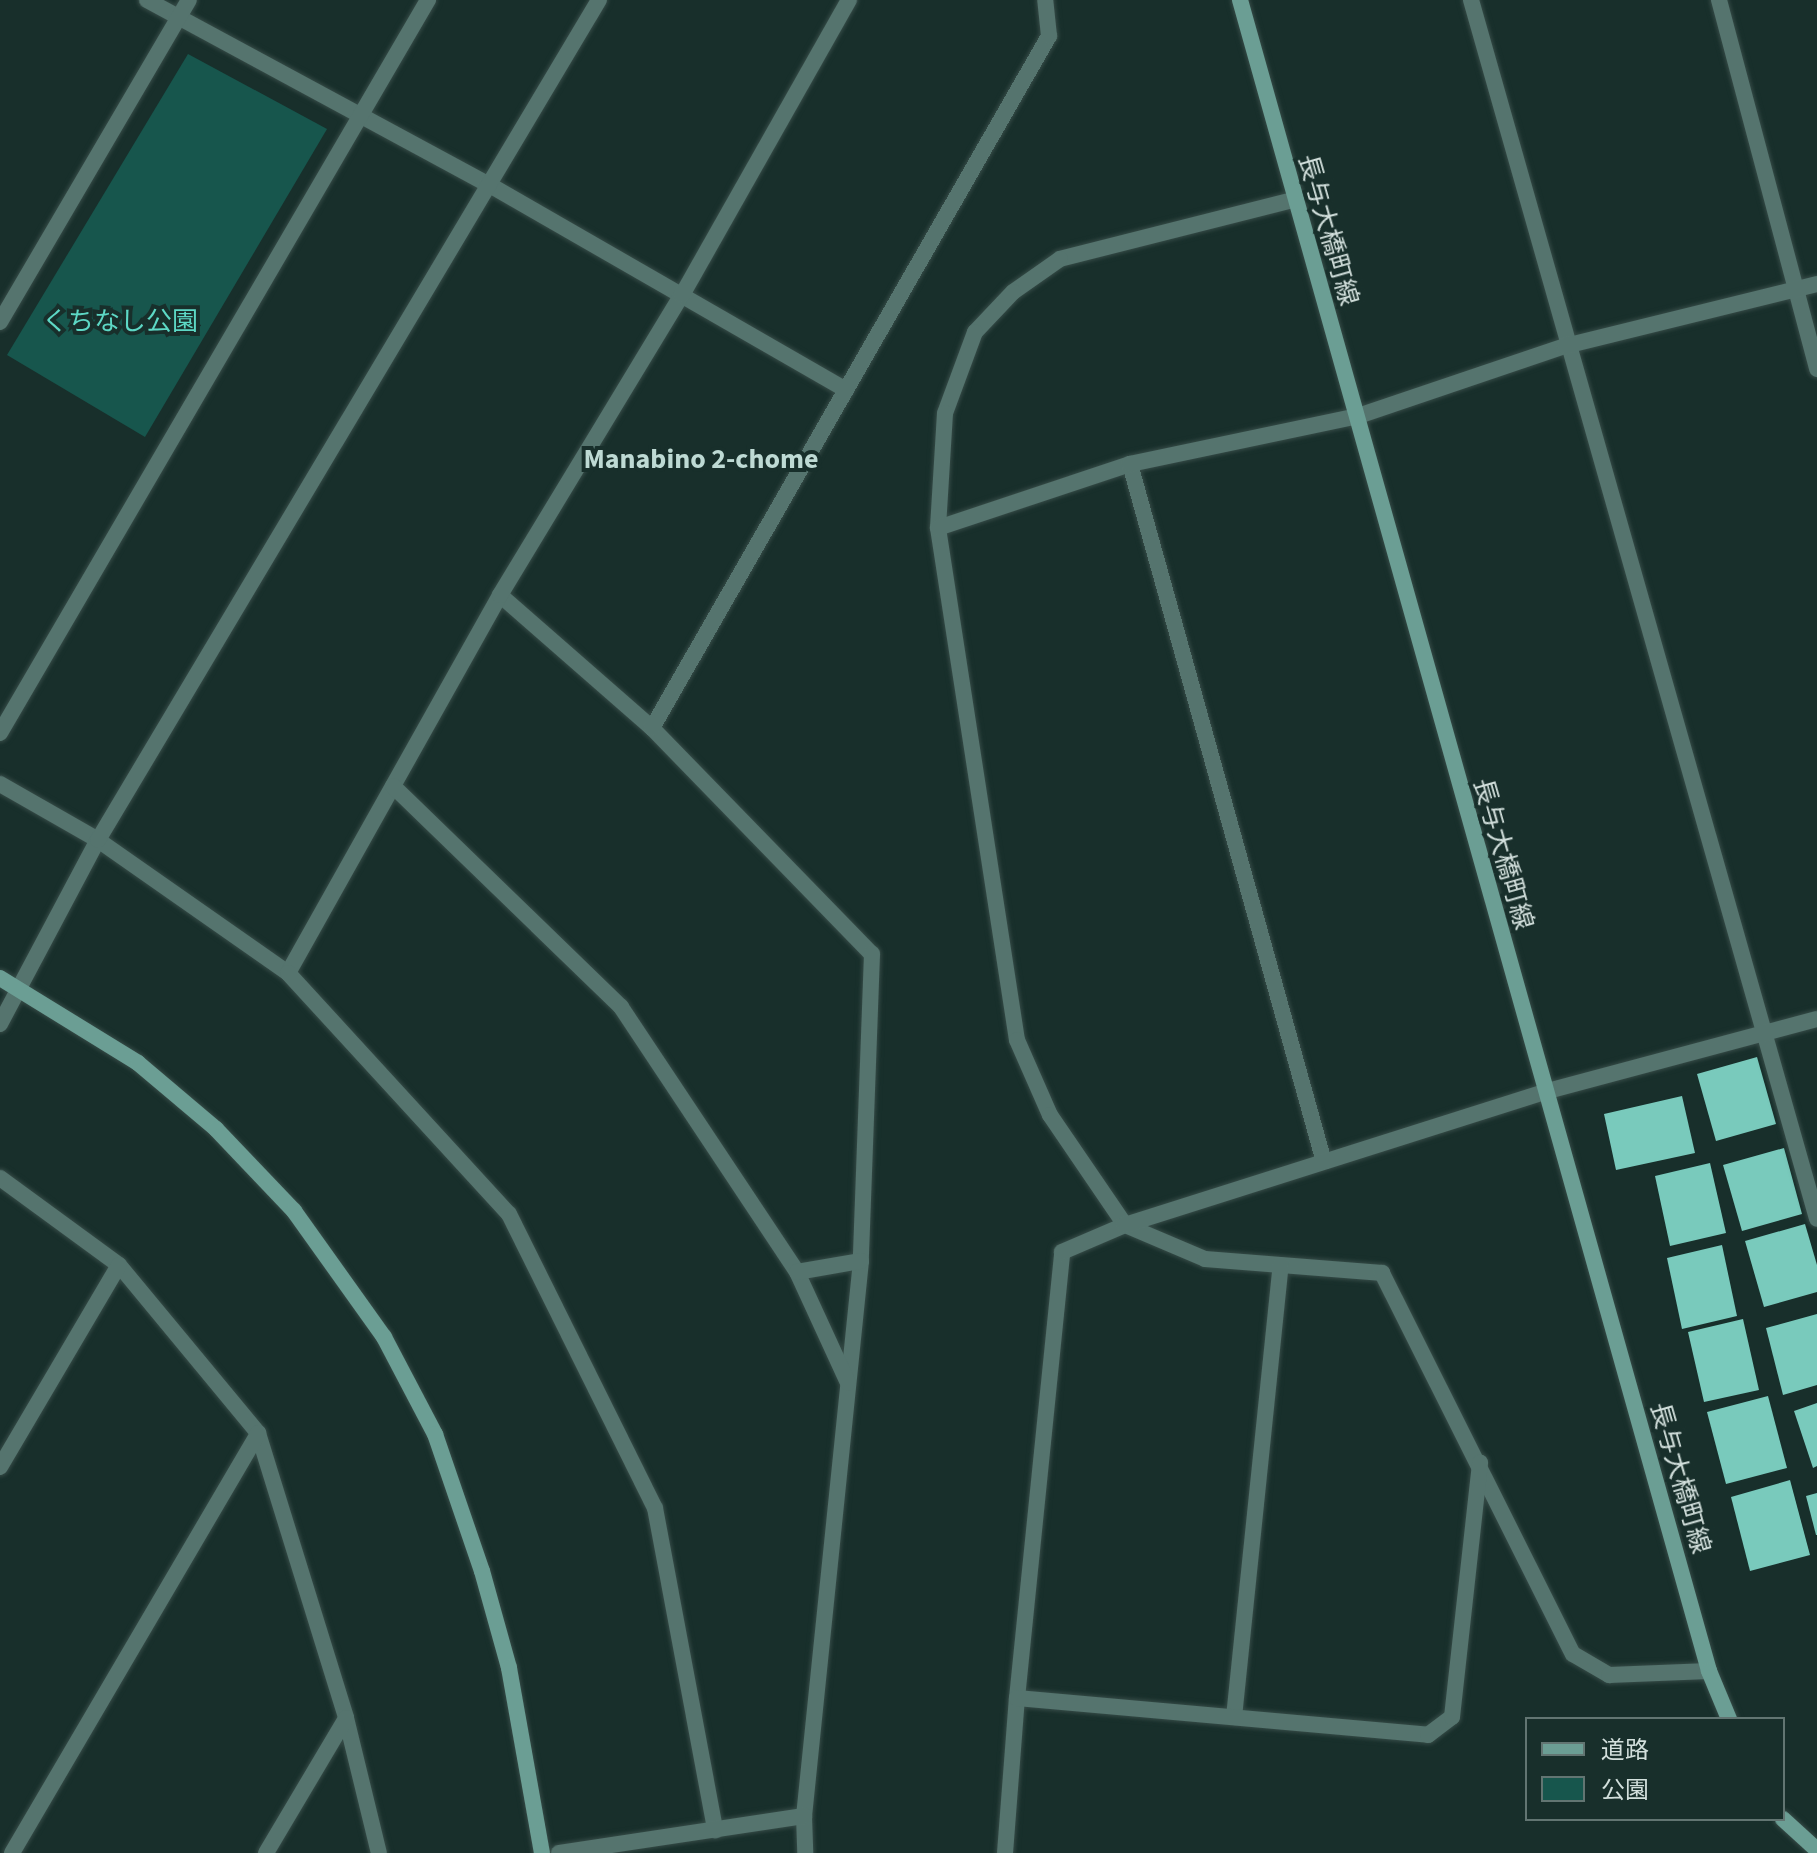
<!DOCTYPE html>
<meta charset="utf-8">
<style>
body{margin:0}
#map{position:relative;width:1817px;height:1853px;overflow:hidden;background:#182f2b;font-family:"Source Sans 3","Noto Sans JP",sans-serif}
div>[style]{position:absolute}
.green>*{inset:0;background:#17564d}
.building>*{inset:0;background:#79cabc}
.roads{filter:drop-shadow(0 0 2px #364b47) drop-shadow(0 0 2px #364b47)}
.street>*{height:16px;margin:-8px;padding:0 8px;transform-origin:8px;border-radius:8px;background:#55746e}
.secondary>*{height:16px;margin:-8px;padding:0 8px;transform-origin:8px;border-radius:8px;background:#6b9e94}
span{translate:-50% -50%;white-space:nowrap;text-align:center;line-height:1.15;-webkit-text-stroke:8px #182f2b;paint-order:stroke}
.street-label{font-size:26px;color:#d2dfdc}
.park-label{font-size:26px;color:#5dd8c5}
.neighbourhood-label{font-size:28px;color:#bedad4;font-weight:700}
.legend{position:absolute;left:1525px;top:1717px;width:260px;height:104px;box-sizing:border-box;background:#182f2b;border:2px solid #627572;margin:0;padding:10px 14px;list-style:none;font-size:24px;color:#d2dfdc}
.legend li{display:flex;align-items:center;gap:16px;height:40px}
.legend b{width:40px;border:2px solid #627572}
</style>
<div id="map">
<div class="green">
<div style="clip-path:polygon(188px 54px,327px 129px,145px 437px,7px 355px)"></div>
</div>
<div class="building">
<div style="clip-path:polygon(1757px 1057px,1776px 1124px,1716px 1141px,1697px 1074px)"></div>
<div style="clip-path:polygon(1682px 1096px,1695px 1153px,1616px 1170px,1604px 1114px)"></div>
<div style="clip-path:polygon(1784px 1148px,1802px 1214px,1742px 1231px,1723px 1165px)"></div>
<div style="clip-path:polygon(1710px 1163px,1726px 1233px,1670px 1246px,1655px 1176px)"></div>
<div style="clip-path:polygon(1805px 1224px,1817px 1265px,1817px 1292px,1764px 1307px,1745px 1241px)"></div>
<div style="clip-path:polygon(1722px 1245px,1737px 1316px,1682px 1329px,1667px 1258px)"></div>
<div style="clip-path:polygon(1817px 1314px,1817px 1385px,1783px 1395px,1766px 1328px)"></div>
<div style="clip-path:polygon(1743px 1319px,1759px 1390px,1704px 1402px,1688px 1332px)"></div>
<div style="clip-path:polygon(1768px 1396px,1787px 1468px,1726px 1484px,1707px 1412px)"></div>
<div style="clip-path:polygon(1817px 1403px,1817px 1466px,1813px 1468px,1794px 1411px)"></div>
<div style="clip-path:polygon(1790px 1480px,1810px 1555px,1750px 1571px,1731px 1497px)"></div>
<div style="clip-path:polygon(1817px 1493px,1817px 1535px,1816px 1535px,1806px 1496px)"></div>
</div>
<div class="roads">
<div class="street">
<div style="left:147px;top:0;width:387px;rotate:28.4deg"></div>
<div style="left:488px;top:184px;width:413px;rotate:29.9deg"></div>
<div style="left:1471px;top:0;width:1267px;rotate:74.15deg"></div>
<div style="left:1719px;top:0;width:382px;rotate:75.1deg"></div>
<div style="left:1293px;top:200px;width:240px;rotate:165.8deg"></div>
<div style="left:1060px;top:259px;width:57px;rotate:144.9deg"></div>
<div style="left:1013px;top:292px;width:55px;rotate:133.5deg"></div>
<div style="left:975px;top:332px;width:86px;rotate:110.3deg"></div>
<div style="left:945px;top:413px;width:115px;rotate:93.5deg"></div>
<div style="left:938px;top:528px;width:518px;rotate:81.23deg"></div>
<div style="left:1017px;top:1040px;width:82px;rotate:66.3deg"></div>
<div style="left:1050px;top:1115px;width:133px;rotate:55.7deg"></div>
<div style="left:1125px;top:1225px;width:87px;rotate:23deg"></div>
<div style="left:1205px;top:1259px;width:178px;rotate:4.5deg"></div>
<div style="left:1382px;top:1273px;width:426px;rotate:63.4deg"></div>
<div style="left:1573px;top:1654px;width:42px;rotate:30.3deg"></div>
<div style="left:1609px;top:1675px;width:100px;rotate:-2.3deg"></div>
<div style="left:0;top:322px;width:373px;rotate:-59.6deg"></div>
<div style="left:1130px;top:464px;width:724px;rotate:74.47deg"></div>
<div style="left:938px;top:528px;width:202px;rotate:-18.4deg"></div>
<div style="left:1130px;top:464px;width:233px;rotate:-11.9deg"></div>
<div style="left:1358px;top:416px;width:219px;rotate:-18.7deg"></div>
<div style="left:1565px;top:346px;width:260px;rotate:-13.8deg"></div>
<div style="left:500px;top:595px;width:202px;rotate:41.2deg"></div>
<div style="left:652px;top:728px;width:315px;rotate:45.8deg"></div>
<div style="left:872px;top:954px;width:307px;rotate:92.1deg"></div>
<div style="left:861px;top:1261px;width:558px;rotate:95.86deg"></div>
<div style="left:804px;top:1816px;width:37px;rotate:88deg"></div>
<div style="left:652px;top:728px;width:798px;rotate:-60.16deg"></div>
<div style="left:1049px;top:36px;width:36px;rotate:-96deg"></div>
<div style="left:0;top:733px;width:849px;rotate:-59.72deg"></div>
<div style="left:0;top:784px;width:113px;rotate:29.7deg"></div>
<div style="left:98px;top:840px;width:232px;rotate:35deg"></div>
<div style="left:288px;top:973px;width:433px;rotate:-60.7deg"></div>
<div style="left:500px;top:595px;width:351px;rotate:-58.8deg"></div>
<div style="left:682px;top:295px;width:339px;rotate:-60.5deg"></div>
<div style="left:393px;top:786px;width:318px;rotate:44.1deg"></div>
<div style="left:621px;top:1007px;width:318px;rotate:56.4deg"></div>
<div style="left:797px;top:1272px;width:122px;rotate:65.3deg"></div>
<div style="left:288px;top:973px;width:327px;rotate:47.5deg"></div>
<div style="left:509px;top:1214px;width:328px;rotate:63.6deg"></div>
<div style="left:655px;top:1508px;width:328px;rotate:79.4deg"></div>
<div style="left:0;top:1024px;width:208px;rotate:-62deg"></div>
<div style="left:98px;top:840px;width:978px;rotate:-59.19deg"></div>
<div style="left:0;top:1178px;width:147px;rotate:36.2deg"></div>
<div style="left:119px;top:1265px;width:218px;rotate:50.4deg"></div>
<div style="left:258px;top:1433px;width:298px;rotate:72.8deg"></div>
<div style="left:346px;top:1718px;width:139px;rotate:76.3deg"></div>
<div style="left:797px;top:1272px;width:65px;rotate:-9.8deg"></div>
<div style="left:0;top:1467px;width:234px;rotate:-59.5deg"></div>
<div style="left:1017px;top:1698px;width:448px;rotate:-84.2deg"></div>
<div style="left:1062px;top:1252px;width:69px;rotate:-23.2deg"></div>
<div style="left:1125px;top:1225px;width:444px;rotate:-17.6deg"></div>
<div style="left:1548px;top:1091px;width:278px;rotate:-15deg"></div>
<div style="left:1234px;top:1717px;width:454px;rotate:-84.1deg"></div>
<div style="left:12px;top:1853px;width:487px;rotate:-59.6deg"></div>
<div style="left:266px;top:1853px;width:157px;rotate:-59.3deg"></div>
<div style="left:559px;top:1853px;width:248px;rotate:-8.6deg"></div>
<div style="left:1005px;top:1853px;width:155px;rotate:-85.6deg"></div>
<div style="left:1017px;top:1698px;width:413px;rotate:5.1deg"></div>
<div style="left:1428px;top:1735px;width:30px;rotate:-37deg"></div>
<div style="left:1452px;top:1717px;width:256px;rotate:-83.7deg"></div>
</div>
<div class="secondary">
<div style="left:1240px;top:0;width:1736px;rotate:74.32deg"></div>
<div style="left:1709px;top:1671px;width:52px;rotate:67.4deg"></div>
<div style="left:0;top:978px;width:162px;rotate:31.6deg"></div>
<div style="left:138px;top:1063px;width:102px;rotate:40.2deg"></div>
<div style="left:216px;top:1129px;width:113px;rotate:46.4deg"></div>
<div style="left:294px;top:1211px;width:155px;rotate:54.5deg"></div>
<div style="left:384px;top:1337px;width:110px;rotate:62.3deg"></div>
<div style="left:435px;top:1434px;width:145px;rotate:71.1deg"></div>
<div style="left:482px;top:1571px;width:101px;rotate:74.4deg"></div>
<div style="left:509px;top:1668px;width:188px;rotate:79.9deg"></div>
<div style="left:1783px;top:1819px;width:46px;rotate:42.4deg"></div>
</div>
</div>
<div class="street-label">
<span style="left:1328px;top:230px;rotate:74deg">長与大橋町線</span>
<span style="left:1503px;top:854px;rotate:74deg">長与大橋町線</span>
<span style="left:1680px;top:1478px;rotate:74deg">長与大橋町線</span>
</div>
<div class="park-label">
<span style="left:120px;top:322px">くちなし公園</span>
</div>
<div class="neighbourhood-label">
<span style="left:701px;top:459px">Manabino 2-chome</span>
</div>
<ul class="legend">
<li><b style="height:10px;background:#6b9e94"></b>道路</li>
<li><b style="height:22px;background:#17564d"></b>公園</li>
</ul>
</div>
